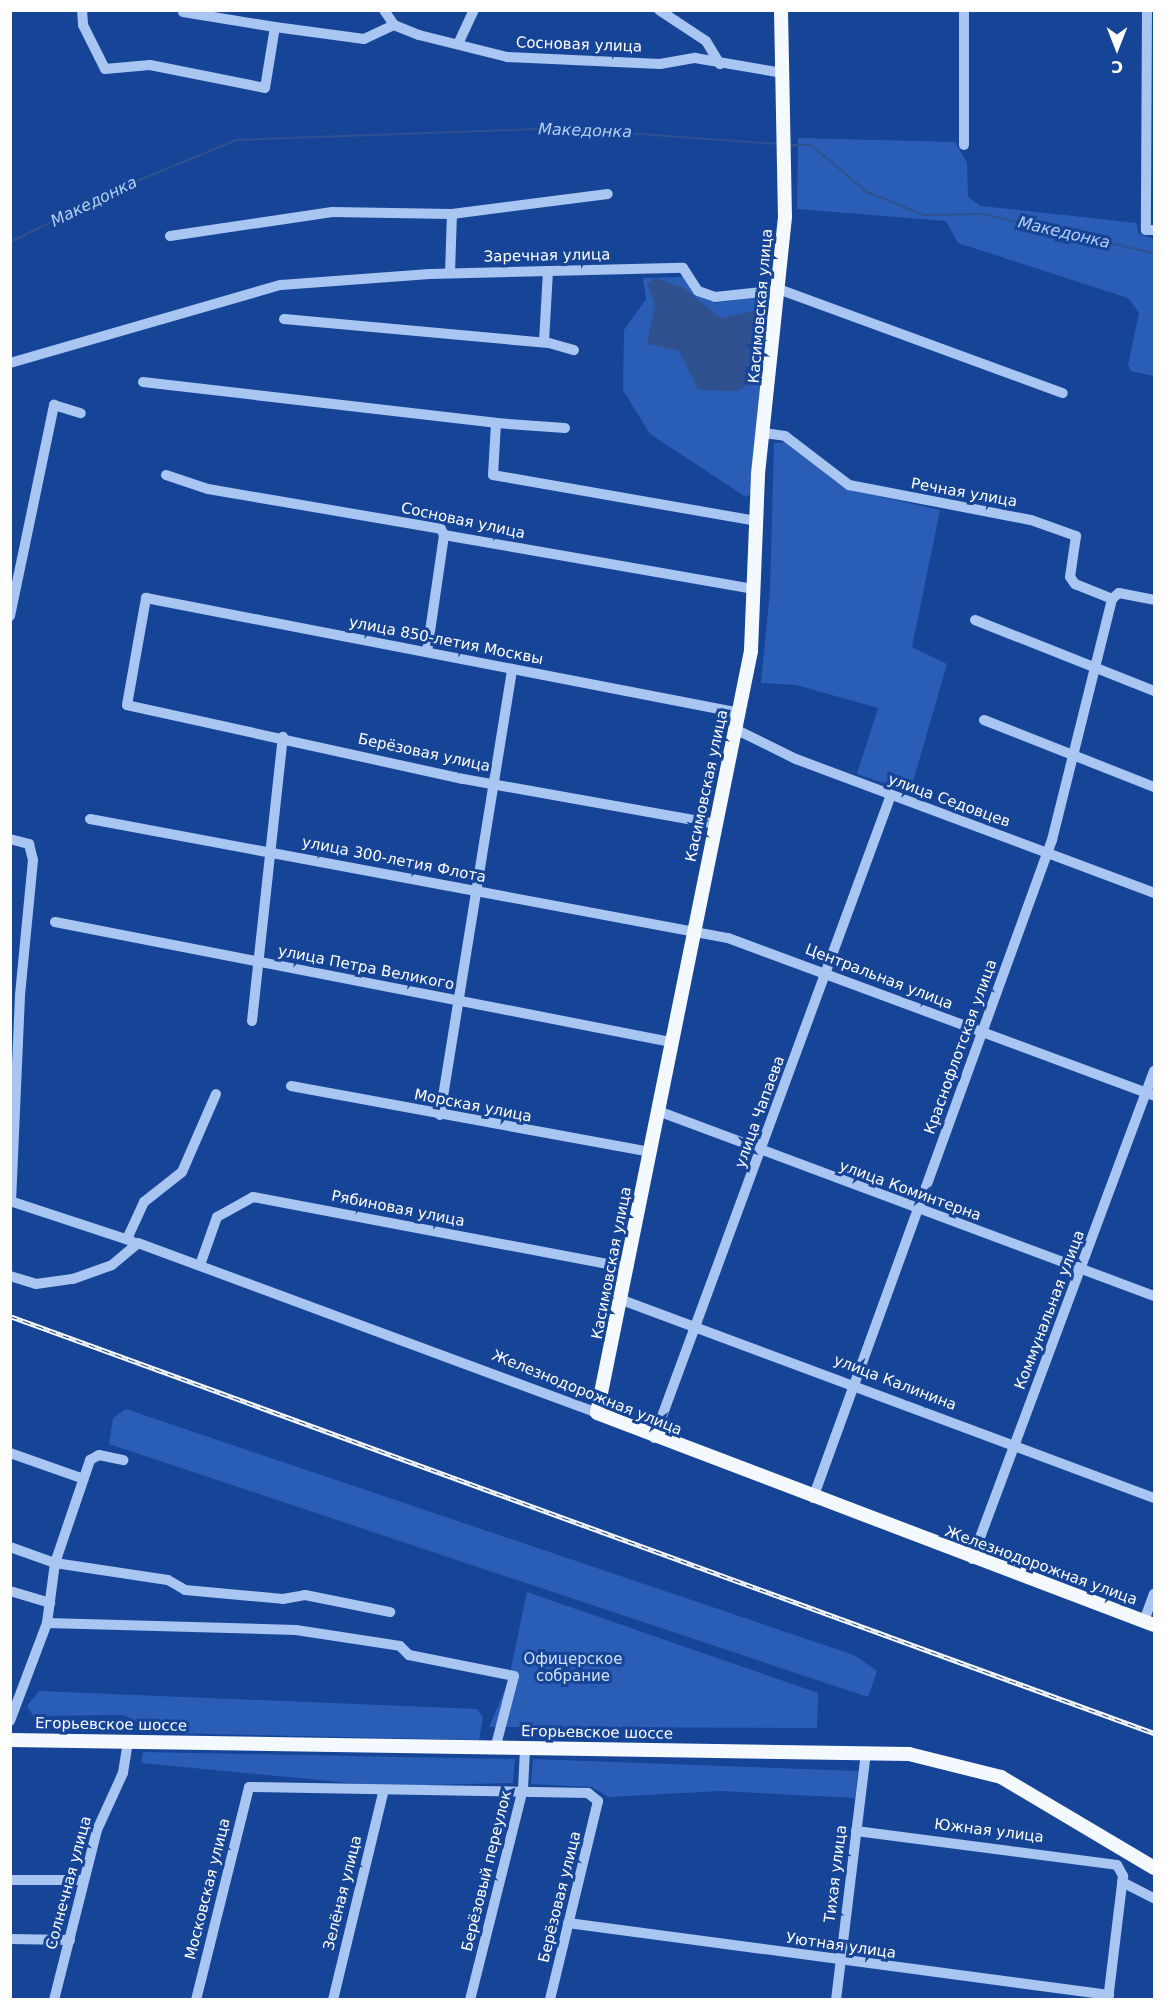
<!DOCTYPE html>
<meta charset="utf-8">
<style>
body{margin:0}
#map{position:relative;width:1165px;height:2010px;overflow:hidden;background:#164598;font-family:"DejaVu Sans",sans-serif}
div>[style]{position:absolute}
.green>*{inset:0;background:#295db6}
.water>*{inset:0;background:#30518f}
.stream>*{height:2px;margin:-1px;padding:0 1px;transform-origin:1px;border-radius:1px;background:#30518f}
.minor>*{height:10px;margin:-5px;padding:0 5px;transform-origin:5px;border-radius:5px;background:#a9c5f2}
.major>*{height:14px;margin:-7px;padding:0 7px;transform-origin:7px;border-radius:7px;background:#f4f8ff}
.rail>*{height:4.5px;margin-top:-2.25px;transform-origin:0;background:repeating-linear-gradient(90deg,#164598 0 7px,#fff 0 14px);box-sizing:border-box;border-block:2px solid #fff}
span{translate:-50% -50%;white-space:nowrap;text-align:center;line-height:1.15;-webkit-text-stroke:6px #164598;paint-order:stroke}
.street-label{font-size:15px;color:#fff}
.park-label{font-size:15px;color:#d1e1fc}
.water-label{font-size:16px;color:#b6cff8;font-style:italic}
.frame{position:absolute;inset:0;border:12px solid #fff;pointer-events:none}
.north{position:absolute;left:1087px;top:18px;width:60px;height:60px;-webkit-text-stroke:4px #164598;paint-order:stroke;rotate:180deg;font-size:16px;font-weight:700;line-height:24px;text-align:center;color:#fff}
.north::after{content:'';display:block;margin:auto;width:21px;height:27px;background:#fff;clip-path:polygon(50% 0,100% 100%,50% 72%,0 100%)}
</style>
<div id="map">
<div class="green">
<div style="clip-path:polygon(798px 138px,955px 142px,967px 163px,968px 197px,981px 206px,1137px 223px,1138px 233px,1154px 239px,1154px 376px,1131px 371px,1128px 365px,1139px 313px,1128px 298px,958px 243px,946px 221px,797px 209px)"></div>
<div style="clip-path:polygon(683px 277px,694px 292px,715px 303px,777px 294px,751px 493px,746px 497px,650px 434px,623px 390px,624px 330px,646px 299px,643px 278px)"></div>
<div style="clip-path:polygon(786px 442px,847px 489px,940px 510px,912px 647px,947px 664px,910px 792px,857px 774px,878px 708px,796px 685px,761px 683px,770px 590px,774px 443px)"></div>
<div style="clip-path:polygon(126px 1409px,854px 1655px,877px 1671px,868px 1697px,109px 1444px,113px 1418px)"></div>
<div style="clip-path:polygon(527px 1592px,818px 1693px,817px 1728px,489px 1727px,508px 1682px)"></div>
<div style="clip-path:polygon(39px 1691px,477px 1709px,483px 1717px,479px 1740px,163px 1733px,123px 1715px,33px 1716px,27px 1706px)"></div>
<div style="clip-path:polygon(143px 1752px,515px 1759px,513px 1783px,382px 1786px,141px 1763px)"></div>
<div style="clip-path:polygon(533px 1759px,858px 1771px,855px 1798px,721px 1791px,609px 1797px,592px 1787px,531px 1784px)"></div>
</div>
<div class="water">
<div style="clip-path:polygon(657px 278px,684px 288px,721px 318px,762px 309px,752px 380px,739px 391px,698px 390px,679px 351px,647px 344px,655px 305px,647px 283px)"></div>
</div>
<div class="stream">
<div style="left:788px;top:145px;width:23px"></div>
<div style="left:811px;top:145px;width:73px;rotate:40deg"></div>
<div style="left:867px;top:192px;width:61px;rotate:22deg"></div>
<div style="left:924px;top:215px;width:58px;rotate:-1deg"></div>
<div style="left:982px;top:214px;width:176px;rotate:12.8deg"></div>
<div style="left:10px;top:242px;width:133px;rotate:-25.8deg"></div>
<div style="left:130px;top:184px;width:115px;rotate:-22.5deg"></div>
<div style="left:236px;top:140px;width:320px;rotate:-2.1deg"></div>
<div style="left:556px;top:128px;width:225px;rotate:4.1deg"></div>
</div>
<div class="minor">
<div style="left:82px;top:10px;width:15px;rotate:86deg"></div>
<div style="left:83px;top:25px;width:49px;rotate:63.4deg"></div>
<div style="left:105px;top:69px;width:45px;rotate:-5.1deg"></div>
<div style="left:150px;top:65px;width:117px;rotate:11.3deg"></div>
<div style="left:265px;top:88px;width:62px;rotate:-80.7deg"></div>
<div style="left:275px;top:27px;width:90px;rotate:7.7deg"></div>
<div style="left:364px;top:39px;width:33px;rotate:-25deg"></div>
<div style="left:384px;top:10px;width:18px;rotate:56deg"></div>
<div style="left:394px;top:25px;width:27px;rotate:22deg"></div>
<div style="left:419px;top:35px;width:91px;rotate:14deg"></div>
<div style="left:507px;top:57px;width:153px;rotate:2.6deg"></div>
<div style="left:660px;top:64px;width:36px;rotate:-10deg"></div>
<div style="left:695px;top:58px;width:89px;rotate:9.7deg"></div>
<div style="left:659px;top:10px;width:56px;rotate:33.4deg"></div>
<div style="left:706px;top:41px;width:27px;rotate:59deg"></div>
<div style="left:964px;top:10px;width:135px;rotate:90deg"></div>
<div style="left:1147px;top:10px;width:220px;rotate:90.3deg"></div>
<div style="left:1146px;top:230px;width:8px"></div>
<div style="left:183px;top:12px;width:93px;rotate:9.3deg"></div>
<div style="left:458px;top:44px;width:38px;rotate:-65deg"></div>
<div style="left:170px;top:236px;width:164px;rotate:-8.4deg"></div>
<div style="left:332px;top:212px;width:120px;rotate:1deg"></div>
<div style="left:450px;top:273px;width:59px;rotate:-88.1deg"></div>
<div style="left:452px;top:214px;width:157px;rotate:-7.3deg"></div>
<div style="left:284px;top:319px;width:266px;rotate:5.2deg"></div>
<div style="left:549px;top:343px;width:26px;rotate:16deg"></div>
<div style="left:544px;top:342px;width:71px;rotate:-86.8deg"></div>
<div style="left:10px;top:363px;width:282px;rotate:-16.1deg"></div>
<div style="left:281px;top:285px;width:149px;rotate:-4.2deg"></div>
<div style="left:430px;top:274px;width:253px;rotate:-1.4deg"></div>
<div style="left:683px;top:268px;width:27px;rotate:57deg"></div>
<div style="left:698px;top:291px;width:18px;rotate:19deg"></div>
<div style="left:715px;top:297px;width:66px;rotate:-6.1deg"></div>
<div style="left:781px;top:290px;width:300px;rotate:20.1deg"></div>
<div style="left:143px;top:382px;width:355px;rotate:6.6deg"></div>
<div style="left:565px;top:428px;width:69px;rotate:-175.9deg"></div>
<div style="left:496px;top:423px;width:52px;rotate:93.3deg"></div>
<div style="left:493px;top:475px;width:267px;rotate:9.9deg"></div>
<div style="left:764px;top:433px;width:21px;rotate:8deg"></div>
<div style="left:785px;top:436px;width:81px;rotate:37.4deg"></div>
<div style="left:849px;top:485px;width:185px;rotate:10.9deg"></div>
<div style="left:1031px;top:520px;width:48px;rotate:19.6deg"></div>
<div style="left:1076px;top:536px;width:41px;rotate:98.3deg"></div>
<div style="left:1070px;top:577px;width:9px;rotate:54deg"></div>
<div style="left:1075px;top:584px;width:40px;rotate:22deg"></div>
<div style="left:1112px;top:599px;width:9px;rotate:-41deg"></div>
<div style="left:1119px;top:593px;width:36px;rotate:11deg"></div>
<div style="left:166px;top:475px;width:44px;rotate:18.4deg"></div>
<div style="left:208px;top:489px;width:236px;rotate:9.7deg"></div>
<div style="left:441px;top:529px;width:7px;rotate:63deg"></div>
<div style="left:444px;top:535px;width:315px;rotate:9.9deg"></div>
<div style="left:10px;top:616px;width:216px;rotate:-78.2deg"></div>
<div style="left:54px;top:405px;width:28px;rotate:17deg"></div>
<div style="left:975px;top:620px;width:193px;rotate:21.6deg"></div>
<div style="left:427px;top:652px;width:118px;rotate:-81.7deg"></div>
<div style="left:984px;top:720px;width:183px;rotate:21.5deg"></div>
<div style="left:737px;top:730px;width:66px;rotate:26.2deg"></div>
<div style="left:796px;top:759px;width:382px;rotate:20.5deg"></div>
<div style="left:90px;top:819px;width:649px;rotate:10.57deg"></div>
<div style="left:728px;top:938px;width:454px;rotate:20.3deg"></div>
<div style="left:716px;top:824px;width:257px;rotate:-169.9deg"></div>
<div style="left:463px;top:779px;width:344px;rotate:-167.6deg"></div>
<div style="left:127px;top:705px;width:109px;rotate:-79.9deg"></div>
<div style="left:146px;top:598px;width:605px;rotate:10.96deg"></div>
<div style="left:10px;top:839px;width:20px;rotate:15deg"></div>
<div style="left:29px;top:844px;width:16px;rotate:76deg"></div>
<div style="left:33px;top:860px;width:137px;rotate:95.5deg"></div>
<div style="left:20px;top:996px;width:205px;rotate:92.5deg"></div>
<div style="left:55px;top:922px;width:628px;rotate:11.02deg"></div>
<div style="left:252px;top:1021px;width:286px;rotate:-83.8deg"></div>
<div style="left:291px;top:1086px;width:365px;rotate:10.4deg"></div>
<div style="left:658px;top:1111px;width:529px;rotate:20.45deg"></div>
<div style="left:440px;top:1115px;width:452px;rotate:-80.8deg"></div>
<div style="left:10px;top:1201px;width:128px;rotate:18.2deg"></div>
<div style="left:127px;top:1239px;width:41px;rotate:-65.3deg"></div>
<div style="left:144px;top:1202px;width:48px;rotate:-38.3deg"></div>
<div style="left:182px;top:1172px;width:85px;rotate:-66.4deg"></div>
<div style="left:200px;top:1265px;width:51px;rotate:-70.5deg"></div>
<div style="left:217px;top:1217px;width:41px;rotate:-29.1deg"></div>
<div style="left:253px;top:1197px;width:382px;rotate:10.7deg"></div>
<div style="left:10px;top:1276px;width:27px;rotate:17deg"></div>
<div style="left:36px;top:1284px;width:37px;rotate:-8deg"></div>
<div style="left:73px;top:1279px;width:41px;rotate:-19.7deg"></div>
<div style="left:112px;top:1265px;width:34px;rotate:-40deg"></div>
<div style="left:138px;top:1243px;width:489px;rotate:20.3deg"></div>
<div style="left:622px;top:1300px;width:568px;rotate:20.41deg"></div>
<div style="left:654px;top:1438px;width:685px;rotate:-69.77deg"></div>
<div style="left:10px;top:1453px;width:78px;rotate:19.4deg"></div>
<div style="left:813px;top:1498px;width:700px;rotate:-70.04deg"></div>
<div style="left:1052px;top:840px;width:248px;rotate:-76deg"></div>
<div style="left:10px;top:1547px;width:48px;rotate:19.6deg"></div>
<div style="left:55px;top:1563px;width:114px;rotate:8.6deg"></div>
<div style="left:168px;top:1580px;width:20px;rotate:30deg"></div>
<div style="left:185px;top:1590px;width:98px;rotate:5.2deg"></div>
<div style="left:283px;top:1599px;width:22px;rotate:-10deg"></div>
<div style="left:305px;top:1595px;width:87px;rotate:11.3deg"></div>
<div style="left:972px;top:1559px;width:521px;rotate:-69.55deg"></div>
<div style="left:10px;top:1591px;width:42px;rotate:16.7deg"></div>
<div style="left:1144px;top:1621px;width:29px;rotate:-70deg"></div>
<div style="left:47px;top:1623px;width:249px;rotate:1.6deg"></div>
<div style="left:296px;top:1630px;width:105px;rotate:8.7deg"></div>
<div style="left:400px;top:1646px;width:13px;rotate:45deg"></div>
<div style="left:409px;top:1655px;width:107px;rotate:11.3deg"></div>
<div style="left:514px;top:1676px;width:75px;rotate:104.6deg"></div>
<div style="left:10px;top:1721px;width:105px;rotate:-69.3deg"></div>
<div style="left:47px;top:1623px;width:61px;rotate:-82.4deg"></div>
<div style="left:55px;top:1563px;width:109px;rotate:-71.2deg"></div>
<div style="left:90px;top:1460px;width:10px;rotate:-29deg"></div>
<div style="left:99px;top:1455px;width:25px;rotate:12deg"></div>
<div style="left:856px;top:1831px;width:263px;rotate:7.4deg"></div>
<div style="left:1117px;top:1865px;width:13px;rotate:61deg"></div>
<div style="left:1123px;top:1876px;width:125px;rotate:96.9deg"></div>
<div style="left:10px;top:1880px;width:74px"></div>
<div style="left:1122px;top:1882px;width:36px;rotate:27deg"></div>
<div style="left:568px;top:1923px;width:546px;rotate:7.58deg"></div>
<div style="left:10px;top:1939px;width:60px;rotate:1deg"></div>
<div style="left:54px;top:2000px;width:175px;rotate:-75.8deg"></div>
<div style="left:97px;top:1830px;width:63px;rotate:-65.5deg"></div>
<div style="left:123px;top:1773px;width:31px;rotate:-81deg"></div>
<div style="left:196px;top:2000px;width:219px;rotate:-76deg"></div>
<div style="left:249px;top:1787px;width:339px;rotate:1deg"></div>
<div style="left:588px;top:1793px;width:13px;rotate:39deg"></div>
<div style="left:598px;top:1801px;width:205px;rotate:103.6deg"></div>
<div style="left:333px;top:2000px;width:213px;rotate:-76.4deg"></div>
<div style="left:470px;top:2000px;width:218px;rotate:-75.9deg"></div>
<div style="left:523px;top:1789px;width:40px;rotate:-87.1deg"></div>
<div style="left:836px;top:2000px;width:250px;rotate:-83.1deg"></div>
</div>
<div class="major">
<div style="left:781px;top:10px;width:207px;rotate:88.9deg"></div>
<div style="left:785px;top:217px;width:260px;rotate:96deg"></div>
<div style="left:758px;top:476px;width:175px;rotate:92.3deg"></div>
<div style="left:751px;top:651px;width:777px;rotate:101.43deg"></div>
<div style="left:597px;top:1413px;width:596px;rotate:20.84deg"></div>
<div style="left:10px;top:1740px;width:899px;rotate:0.89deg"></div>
<div style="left:909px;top:1754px;width:95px;rotate:14deg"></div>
<div style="left:1001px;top:1777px;width:178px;rotate:30.7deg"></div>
</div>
<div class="rail">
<div style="left:10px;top:1316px;width:1218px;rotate:20.03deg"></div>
</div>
<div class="street-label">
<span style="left:579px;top:45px;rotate:2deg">Сосновая улица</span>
<span style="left:547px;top:256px;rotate:-1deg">Заречная улица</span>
<span style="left:761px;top:306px;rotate:-85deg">Касимовская улица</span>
<span style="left:964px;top:493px;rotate:10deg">Речная улица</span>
<span style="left:463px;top:521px;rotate:12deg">Сосновая улица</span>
<span style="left:446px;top:641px;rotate:11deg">улица 850-летия Москвы</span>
<span style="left:424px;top:753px;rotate:12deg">Берёзовая улица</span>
<span style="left:707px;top:786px;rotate:-78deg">Касимовская улица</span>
<span style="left:949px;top:801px;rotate:20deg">улица Седовцев</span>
<span style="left:394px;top:860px;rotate:11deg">улица 300-летия Флота</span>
<span style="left:366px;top:968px;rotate:11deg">улица Петра Великого</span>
<span style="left:879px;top:977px;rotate:21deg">Центральная улица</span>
<span style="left:961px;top:1047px;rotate:-70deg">Краснофлотская улица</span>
<span style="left:473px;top:1106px;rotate:11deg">Морская улица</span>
<span style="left:760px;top:1112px;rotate:-70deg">улица Чапаева</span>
<span style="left:910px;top:1191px;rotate:20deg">улица Коминтерна</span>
<span style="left:398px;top:1209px;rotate:11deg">Рябиновая улица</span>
<span style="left:612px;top:1263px;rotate:-79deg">Касимовская улица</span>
<span style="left:1050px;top:1310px;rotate:-69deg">Коммунальная улица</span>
<span style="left:895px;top:1383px;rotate:21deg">улица Калинина</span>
<span style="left:587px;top:1393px;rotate:22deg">Железнодорожная улица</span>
<span style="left:1041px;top:1566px;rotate:20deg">Железнодорожная улица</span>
<span style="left:111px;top:1725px;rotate:1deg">Егорьевское шоссе</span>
<span style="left:597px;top:1733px;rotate:1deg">Егорьевское шоссе</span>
<span style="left:989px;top:1831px;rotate:7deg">Южная улица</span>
<span style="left:487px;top:1871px;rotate:-76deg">Берёзовый переулок</span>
<span style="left:836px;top:1874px;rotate:-83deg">Тихая улица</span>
<span style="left:69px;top:1883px;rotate:-75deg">Солнечная улица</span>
<span style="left:208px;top:1889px;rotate:-76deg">Московская улица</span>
<span style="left:343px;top:1893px;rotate:-76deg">Зелёная улица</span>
<span style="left:560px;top:1897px;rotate:-76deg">Берёзовая улица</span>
<span style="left:841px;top:1946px;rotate:8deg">Уютная улица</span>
</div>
<div class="park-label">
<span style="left:573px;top:1668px">Офицерское<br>собрание</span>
</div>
<div class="water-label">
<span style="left:585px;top:131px;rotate:2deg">Македонка</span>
<span style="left:94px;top:202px;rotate:-26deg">Македонка</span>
<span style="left:1064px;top:233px;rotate:13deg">Македонка</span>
</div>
<div class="frame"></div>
<div class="north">С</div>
</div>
